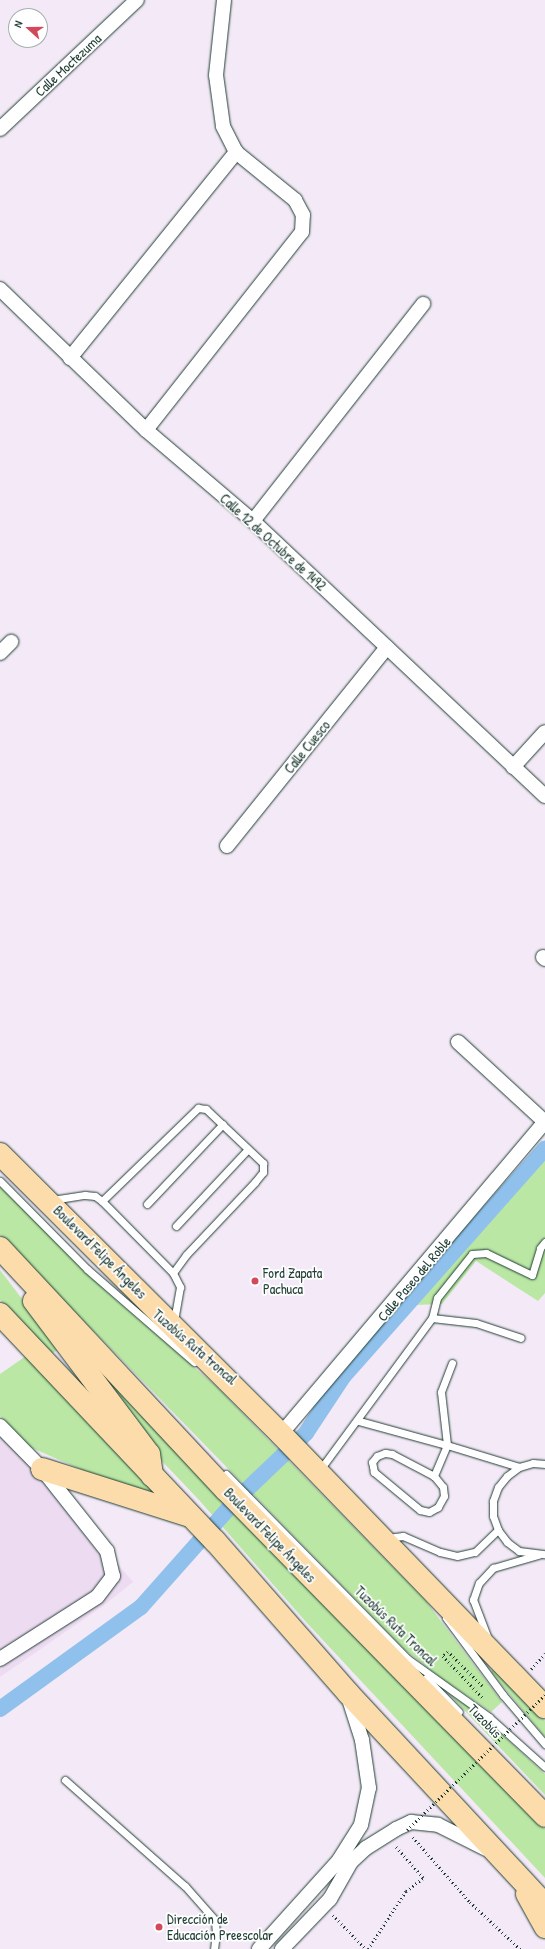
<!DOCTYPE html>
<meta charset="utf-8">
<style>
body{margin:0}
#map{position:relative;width:545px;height:1949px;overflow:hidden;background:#f4eaf7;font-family:"Patrick Hand",sans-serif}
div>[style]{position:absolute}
.built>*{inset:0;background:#eddbf1}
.green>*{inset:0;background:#bae7a4}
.canal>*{height:16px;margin:-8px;padding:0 8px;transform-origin:8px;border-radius:8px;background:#90c1ec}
.path>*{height:2.5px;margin-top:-1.25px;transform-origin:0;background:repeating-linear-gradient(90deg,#1f3d34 0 1px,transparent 0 4px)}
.roads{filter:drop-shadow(0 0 1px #1f3d34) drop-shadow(0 0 1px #1f3d34)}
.service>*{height:7px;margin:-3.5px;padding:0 3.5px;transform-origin:3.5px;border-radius:3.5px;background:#fff}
.minor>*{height:14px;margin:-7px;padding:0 7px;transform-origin:7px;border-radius:7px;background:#fff}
.primary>*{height:22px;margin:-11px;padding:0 11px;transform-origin:11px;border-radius:11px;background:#fddcac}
.trunk>*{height:22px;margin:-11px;padding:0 11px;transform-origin:11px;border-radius:11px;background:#fddcac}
.path-bridge>*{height:2.5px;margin-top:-1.25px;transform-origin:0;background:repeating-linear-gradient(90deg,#1f3d34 0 1px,transparent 0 4px)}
.dots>*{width:11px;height:11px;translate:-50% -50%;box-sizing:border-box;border:2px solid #fff;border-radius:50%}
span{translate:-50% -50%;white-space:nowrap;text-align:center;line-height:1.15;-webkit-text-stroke:3.5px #fff;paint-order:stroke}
.street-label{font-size:14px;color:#1f3d34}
.poi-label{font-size:14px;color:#1f3d34}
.left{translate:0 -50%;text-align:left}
.north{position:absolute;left:8px;top:8px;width:40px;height:40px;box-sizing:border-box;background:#fff;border:1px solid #a5b1ae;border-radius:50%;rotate:291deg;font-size:11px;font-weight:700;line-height:16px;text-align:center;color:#1f3d34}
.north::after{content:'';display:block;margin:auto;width:14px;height:18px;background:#d1495b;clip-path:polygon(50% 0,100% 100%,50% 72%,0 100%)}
</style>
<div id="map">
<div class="built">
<div style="clip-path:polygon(0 1426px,133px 1582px,103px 1606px,0 1677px)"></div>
</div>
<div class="green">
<div style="clip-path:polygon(545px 1153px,545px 1293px,538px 1301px,476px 1261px,442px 1304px,415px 1305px)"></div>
<div style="clip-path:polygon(0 1186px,108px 1293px,216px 1386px,425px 1600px,502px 1702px,491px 1712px,438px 1676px,405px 1650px,0 1235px)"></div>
<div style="clip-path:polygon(0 1270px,48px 1333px,58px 1350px,52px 1353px,0 1300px)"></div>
<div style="clip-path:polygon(82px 1351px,545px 1829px,545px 1878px,306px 1622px,199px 1500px,141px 1439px)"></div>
<div style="clip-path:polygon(26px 1356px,169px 1505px,166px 1507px,30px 1447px,0 1416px,0 1374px)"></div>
<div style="clip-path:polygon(493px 1669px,545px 1721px,545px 1737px,491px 1672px)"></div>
<div style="clip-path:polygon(447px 1692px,482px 1716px,545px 1774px,545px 1795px)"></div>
</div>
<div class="canal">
<div style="left:0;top:1709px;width:174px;rotate:-35.9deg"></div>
<div style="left:141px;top:1607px;width:143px;rotate:-48.4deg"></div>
<div style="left:236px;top:1500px;width:97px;rotate:-43.7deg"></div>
<div style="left:306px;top:1433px;width:67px;rotate:-56.5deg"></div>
<div style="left:343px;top:1377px;width:305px;rotate:-48.5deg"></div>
</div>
<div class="path">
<div style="left:531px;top:1669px;width:21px;rotate:-47deg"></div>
<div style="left:482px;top:1686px;width:48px;rotate:-135deg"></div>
<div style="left:448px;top:1652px;width:6px;rotate:141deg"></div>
<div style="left:443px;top:1656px;width:57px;rotate:46.4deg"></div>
<div style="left:413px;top:1837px;width:86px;rotate:48.8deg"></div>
<div style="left:470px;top:1902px;width:69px;rotate:43.2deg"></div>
<div style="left:333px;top:1915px;width:47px;rotate:45.9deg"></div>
<div style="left:368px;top:1949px;width:69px;rotate:-56.8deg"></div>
<div style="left:406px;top:1891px;width:21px;rotate:-37deg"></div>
<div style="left:423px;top:1878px;width:43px;rotate:-131.2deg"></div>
</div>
<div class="roads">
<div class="service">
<div style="left:0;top:1181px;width:124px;rotate:45.3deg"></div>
<div style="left:87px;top:1269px;width:142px;rotate:41deg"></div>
<div style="left:52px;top:1200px;width:33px;rotate:-9deg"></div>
<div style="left:85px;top:1195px;width:10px;rotate:6deg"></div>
<div style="left:95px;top:1196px;width:9px;rotate:36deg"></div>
<div style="left:102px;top:1201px;width:101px;rotate:45.4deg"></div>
<div style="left:173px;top:1273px;width:16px;rotate:63deg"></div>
<div style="left:180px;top:1287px;width:36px;rotate:100deg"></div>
<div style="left:102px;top:1201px;width:134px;rotate:-44.1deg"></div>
<div style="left:198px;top:1108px;width:8px;rotate:7deg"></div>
<div style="left:206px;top:1109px;width:79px;rotate:43.5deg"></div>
<div style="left:263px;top:1163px;width:9px;rotate:90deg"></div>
<div style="left:263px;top:1172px;width:13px;rotate:129deg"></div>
<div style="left:255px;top:1182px;width:100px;rotate:133.4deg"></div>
<div style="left:186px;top:1255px;width:22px;rotate:126deg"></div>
<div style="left:147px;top:1204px;width:110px;rotate:-46.5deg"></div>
<div style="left:176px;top:1226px;width:105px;rotate:-46.9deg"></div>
<div style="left:432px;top:1318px;width:44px;rotate:6.5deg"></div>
<div style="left:476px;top:1323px;width:47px;rotate:18.4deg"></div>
<div style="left:452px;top:1363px;width:31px;rotate:111deg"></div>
<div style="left:441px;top:1392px;width:53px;rotate:83.5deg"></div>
<div style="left:447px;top:1445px;width:75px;rotate:17deg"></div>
<div style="left:359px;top:1421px;width:91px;rotate:15.3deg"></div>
<div style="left:447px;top:1445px;width:34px;rotate:113deg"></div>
<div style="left:385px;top:1453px;width:7px;rotate:8deg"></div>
<div style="left:392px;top:1454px;width:47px;rotate:27.6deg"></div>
<div style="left:434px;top:1476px;width:14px;rotate:51deg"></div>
<div style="left:443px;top:1487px;width:9px;rotate:84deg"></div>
<div style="left:444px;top:1496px;width:13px;rotate:119deg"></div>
<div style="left:438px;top:1507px;width:10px;rotate:151deg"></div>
<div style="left:429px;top:1512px;width:9px;rotate:-167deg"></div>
<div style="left:420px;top:1510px;width:60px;rotate:-140.4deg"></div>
<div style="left:374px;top:1472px;width:10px;rotate:-101deg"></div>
<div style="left:372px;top:1462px;width:8px;rotate:-50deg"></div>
<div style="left:377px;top:1456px;width:9px;rotate:-21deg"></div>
<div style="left:545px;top:1464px;width:12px;rotate:-175deg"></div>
<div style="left:533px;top:1463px;width:15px;rotate:164deg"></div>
<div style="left:519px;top:1467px;width:15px;rotate:143deg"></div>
<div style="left:507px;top:1476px;width:14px;rotate:129deg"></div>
<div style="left:498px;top:1487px;width:15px;rotate:110deg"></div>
<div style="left:493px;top:1501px;width:15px;rotate:90deg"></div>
<div style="left:493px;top:1516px;width:15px;rotate:70deg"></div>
<div style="left:498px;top:1530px;width:15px;rotate:53deg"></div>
<div style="left:507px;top:1542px;width:15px;rotate:37deg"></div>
<div style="left:519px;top:1551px;width:26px;rotate:7deg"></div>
<div style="left:319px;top:1471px;width:190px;rotate:-53.6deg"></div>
<div style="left:432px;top:1318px;width:21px;rotate:-76deg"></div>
<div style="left:437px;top:1298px;width:56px;rotate:-51.5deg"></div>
<div style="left:472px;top:1254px;width:14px;rotate:-4deg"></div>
<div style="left:486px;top:1253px;width:51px;rotate:25.6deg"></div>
<div style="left:532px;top:1275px;width:28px;rotate:-73deg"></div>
<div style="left:540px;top:1248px;width:8px;rotate:-50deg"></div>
<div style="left:226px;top:1474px;width:260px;rotate:45.5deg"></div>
<div style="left:408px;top:1659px;width:100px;rotate:35.6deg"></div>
<div style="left:489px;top:1717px;width:75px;rotate:41.8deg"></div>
<div style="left:387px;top:1538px;width:16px;rotate:-7deg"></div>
<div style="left:403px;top:1536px;width:40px;rotate:23.4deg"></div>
<div style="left:440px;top:1552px;width:17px;rotate:13deg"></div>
<div style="left:457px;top:1556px;width:18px;rotate:-13deg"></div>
<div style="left:475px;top:1552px;width:32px;rotate:-44deg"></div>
<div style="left:446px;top:1618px;width:96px;rotate:53.5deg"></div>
<div style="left:503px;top:1695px;width:65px;rotate:49.4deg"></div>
<div style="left:487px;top:1636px;width:39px;rotate:-111deg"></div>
<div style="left:473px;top:1600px;width:18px;rotate:-71deg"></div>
<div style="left:479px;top:1583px;width:21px;rotate:-47deg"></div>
<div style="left:493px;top:1568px;width:47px;rotate:-16.1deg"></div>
<div style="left:426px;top:1678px;width:47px;rotate:45.9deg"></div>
<div style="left:65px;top:1780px;width:160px;rotate:41.5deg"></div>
<div style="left:185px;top:1886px;width:45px;rotate:48.6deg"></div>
<div style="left:215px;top:1920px;width:13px;rotate:86deg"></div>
<div style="left:216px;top:1933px;width:16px;rotate:97deg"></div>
</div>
<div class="minor">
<div style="left:0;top:129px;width:188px;rotate:-43.3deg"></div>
<div style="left:0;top:289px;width:203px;rotate:44deg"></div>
<div style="left:146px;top:430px;width:140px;rotate:40.4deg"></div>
<div style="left:253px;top:521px;width:401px;rotate:43.3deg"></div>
<div style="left:70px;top:358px;width:265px;rotate:-51.1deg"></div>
<div style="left:146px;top:430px;width:252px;rotate:-51.8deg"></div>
<div style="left:302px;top:232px;width:17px;rotate:-87deg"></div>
<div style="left:303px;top:215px;width:17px;rotate:-118deg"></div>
<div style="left:295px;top:200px;width:76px;rotate:-140.9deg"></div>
<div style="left:236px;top:152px;width:29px;rotate:-117deg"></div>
<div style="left:223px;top:126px;width:51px;rotate:-97.8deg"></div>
<div style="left:216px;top:75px;width:75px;rotate:-83.9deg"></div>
<div style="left:253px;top:521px;width:276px;rotate:-51.9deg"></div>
<div style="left:0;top:653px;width:16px;rotate:-45deg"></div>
<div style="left:513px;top:767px;width:47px;rotate:-47.6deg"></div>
<div style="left:227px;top:846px;width:255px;rotate:-51.2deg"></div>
<div style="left:543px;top:957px;width:3px;rotate:45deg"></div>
<div style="left:458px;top:1042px;width:118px;rotate:42.6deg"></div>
<div style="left:0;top:1426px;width:60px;rotate:45.7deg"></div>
<div style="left:42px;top:1469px;width:105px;rotate:51.6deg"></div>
<div style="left:107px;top:1551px;width:26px;rotate:77deg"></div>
<div style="left:113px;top:1576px;width:26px;rotate:127deg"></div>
<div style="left:97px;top:1597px;width:115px;rotate:147.4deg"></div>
<div style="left:281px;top:1434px;width:409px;rotate:-49.8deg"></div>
<div style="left:259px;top:1949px;width:120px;rotate:-48deg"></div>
<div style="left:339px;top:1860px;width:41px;rotate:-57.8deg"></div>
<div style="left:361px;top:1825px;width:38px;rotate:-78deg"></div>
<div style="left:369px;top:1788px;width:49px;rotate:-98.3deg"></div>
<div style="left:362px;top:1740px;width:43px;rotate:-107.6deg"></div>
<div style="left:282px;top:1949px;width:69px;rotate:-46.2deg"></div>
<div style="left:330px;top:1899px;width:43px;rotate:-60.4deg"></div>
<div style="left:351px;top:1862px;width:21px;rotate:-43deg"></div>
<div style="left:366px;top:1848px;width:36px;rotate:-32deg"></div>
<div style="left:396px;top:1829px;width:17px;rotate:-25deg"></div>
<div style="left:411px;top:1822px;width:27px;rotate:6deg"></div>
<div style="left:438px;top:1825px;width:54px;rotate:26.6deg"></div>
</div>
<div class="primary">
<div style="left:0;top:1314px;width:313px;rotate:46.6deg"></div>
<div style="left:215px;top:1541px;width:202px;rotate:48.8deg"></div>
<div style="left:348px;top:1693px;width:289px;rotate:47.1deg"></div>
<div style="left:42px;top:1469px;width:152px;rotate:17.6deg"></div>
<div style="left:527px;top:1894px;width:38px;rotate:61deg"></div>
</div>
<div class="trunk">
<div style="left:0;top:1154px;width:397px;rotate:44.9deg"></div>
<div style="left:281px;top:1434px;width:380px;rotate:46deg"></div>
<div style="left:0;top:1248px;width:331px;rotate:47deg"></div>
<div style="left:226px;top:1490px;width:456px;rotate:45.6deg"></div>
<div style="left:34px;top:1301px;width:191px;rotate:53.1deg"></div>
<div style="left:149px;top:1454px;width:22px;rotate:82deg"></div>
</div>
</div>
<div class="path-bridge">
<div style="left:407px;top:1830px;width:193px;rotate:-44.4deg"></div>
</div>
<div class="dots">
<div style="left:255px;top:1281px;background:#d1495b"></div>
<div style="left:159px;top:1927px;background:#d1495b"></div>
</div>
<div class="street-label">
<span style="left:68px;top:65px;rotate:-43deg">Calle Moctezuma</span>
<span style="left:273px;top:542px;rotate:42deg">Calle 12 de Octubre de 1492</span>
<span style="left:307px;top:747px;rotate:-51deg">Calle Cuesco</span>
<span style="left:100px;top:1252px;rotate:45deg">Boulevard Felipe Ángeles</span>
<span style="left:414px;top:1279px;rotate:-50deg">Calle Paseo del Roble</span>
<span style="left:195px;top:1347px;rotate:41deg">Tuzobús Ruta troncal</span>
<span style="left:270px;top:1535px;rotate:46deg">Boulevard Felipe Ángeles</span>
<span style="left:396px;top:1626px;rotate:44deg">Tuzobús Ruta Troncal</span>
<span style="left:485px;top:1721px;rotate:46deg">Tuzobús</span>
</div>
<div class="poi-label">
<span class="left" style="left:263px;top:1281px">Ford Zapata<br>Pachuca</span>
<span class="left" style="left:167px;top:1927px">Dirección de<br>Educación Preescolar</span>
</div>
<div class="north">N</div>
</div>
